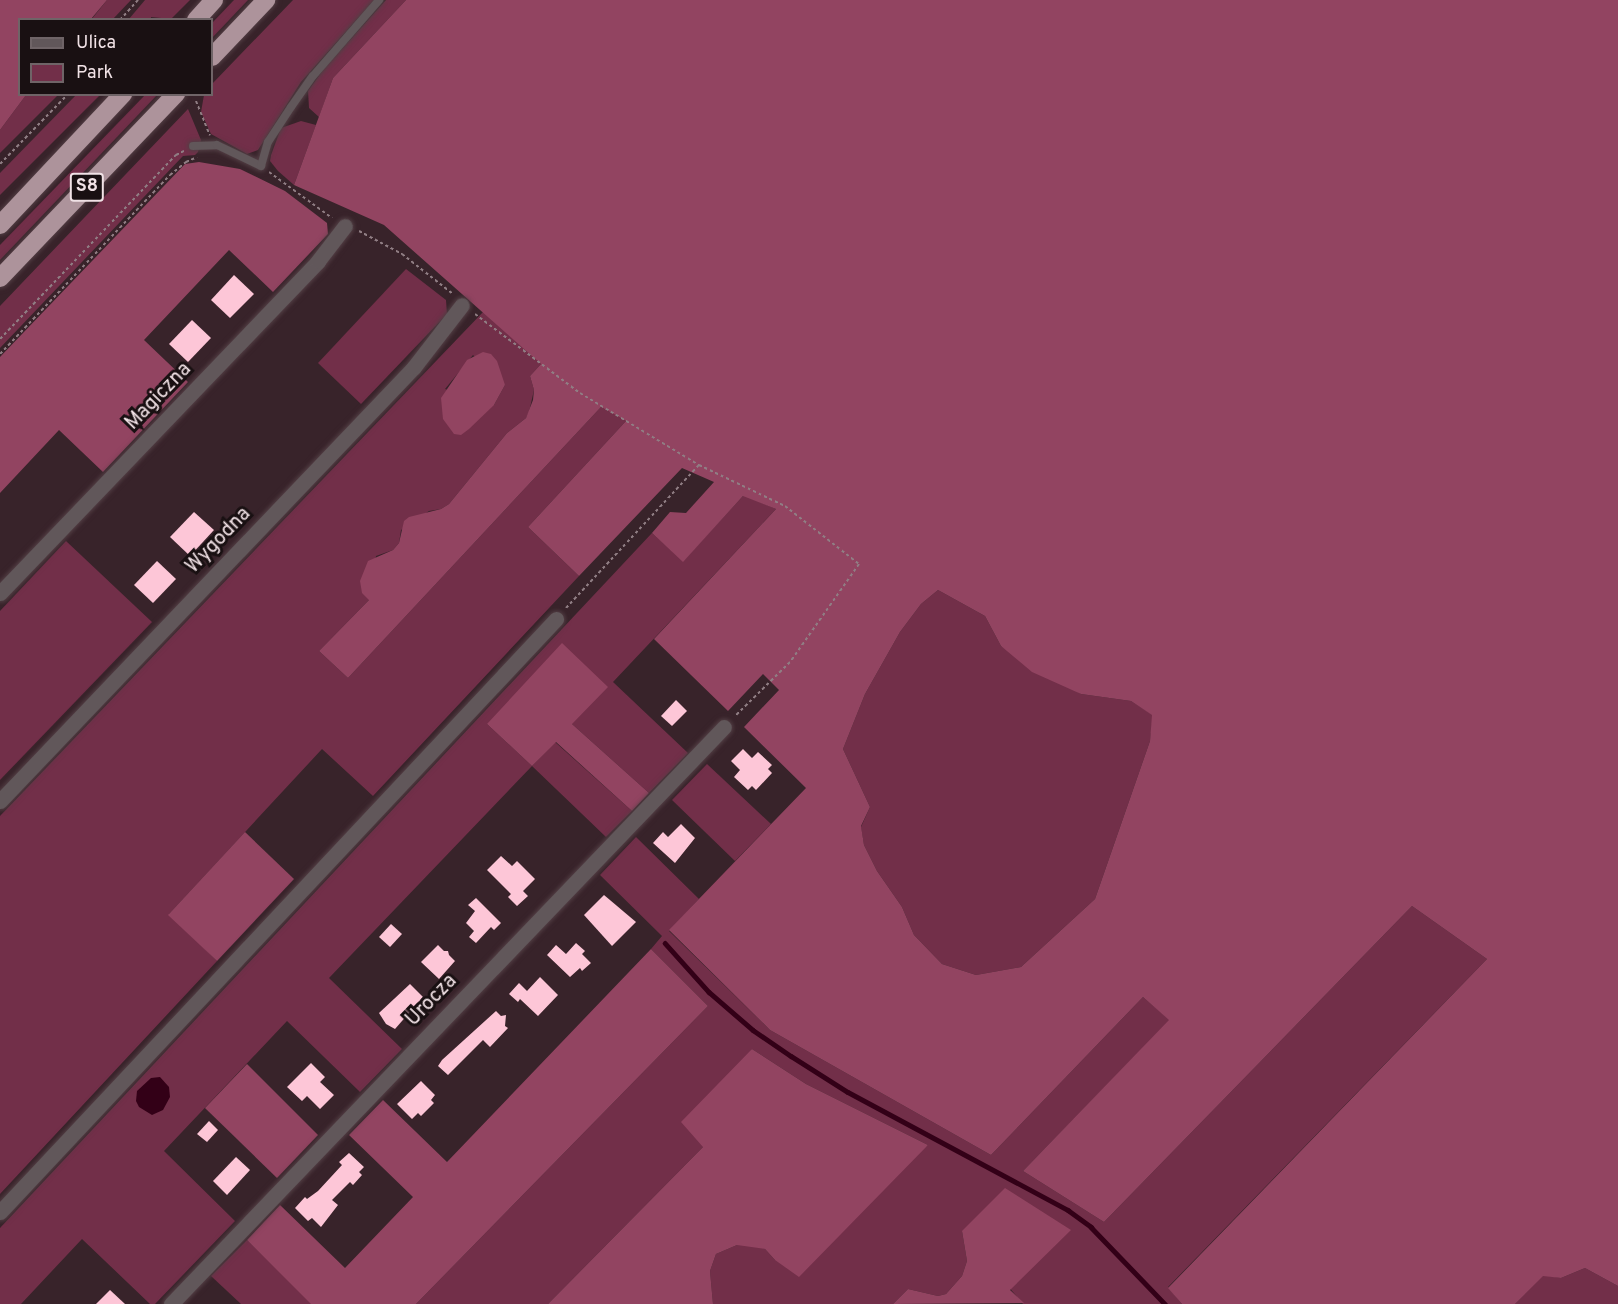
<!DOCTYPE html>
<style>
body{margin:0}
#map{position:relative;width:1618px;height:1304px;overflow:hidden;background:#38232a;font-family:Overpass,sans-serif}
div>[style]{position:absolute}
.green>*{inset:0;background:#722f49}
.forest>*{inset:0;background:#924461}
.water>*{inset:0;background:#330017}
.stream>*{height:4.5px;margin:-2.25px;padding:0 2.25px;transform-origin:2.25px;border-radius:2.25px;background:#330017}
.building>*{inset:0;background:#fdc6d7}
.path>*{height:2px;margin-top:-1px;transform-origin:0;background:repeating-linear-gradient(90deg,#907e84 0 3px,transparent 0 6px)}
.roads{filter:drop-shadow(0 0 2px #523e44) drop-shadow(0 0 2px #523e44)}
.lane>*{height:8px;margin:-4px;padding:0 4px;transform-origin:4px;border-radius:4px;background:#61575a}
.street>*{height:15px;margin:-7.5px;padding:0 7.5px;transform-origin:7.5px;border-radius:7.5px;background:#61575a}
.highway>*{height:18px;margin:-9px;padding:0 9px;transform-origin:9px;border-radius:9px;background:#ad939b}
span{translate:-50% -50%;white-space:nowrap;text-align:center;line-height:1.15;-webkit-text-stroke:6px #191012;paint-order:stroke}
.shield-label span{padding:2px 4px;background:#191012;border:2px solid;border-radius:4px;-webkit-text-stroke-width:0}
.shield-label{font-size:18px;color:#f1e2e6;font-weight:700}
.street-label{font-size:20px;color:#f1e2e6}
.legend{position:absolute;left:18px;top:18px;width:195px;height:78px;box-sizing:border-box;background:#191012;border:2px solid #6f6467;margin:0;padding:8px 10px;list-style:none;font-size:18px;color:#f1e2e6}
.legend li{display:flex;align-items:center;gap:12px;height:30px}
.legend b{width:30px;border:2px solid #6f6467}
</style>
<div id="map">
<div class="green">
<div style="clip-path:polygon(107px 0,131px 0,113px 19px,91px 20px)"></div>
<div style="clip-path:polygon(145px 0,190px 0,171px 19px,151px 17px,151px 19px,129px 19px)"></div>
<div style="clip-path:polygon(234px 0,248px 0,212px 38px,212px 23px)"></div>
<div style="clip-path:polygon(293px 0,374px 0,301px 82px,258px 150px,247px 154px,211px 134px,201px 112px,204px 95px,212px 94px,212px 84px)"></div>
<div style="clip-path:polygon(386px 0,406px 0,333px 78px,319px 117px,309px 108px,308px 91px,324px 69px)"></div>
<div style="clip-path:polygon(77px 94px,100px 95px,0 195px,0 173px)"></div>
<div style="clip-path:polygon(26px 95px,58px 95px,0 153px,0 130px)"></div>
<div style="clip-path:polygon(145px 95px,157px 95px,0 260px,0 245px)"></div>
<div style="clip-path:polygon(188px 109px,201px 140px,198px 152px,195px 155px,183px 156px,0 348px,0 306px)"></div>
<div style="clip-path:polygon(301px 121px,316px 125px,294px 185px,278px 171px,270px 161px,271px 155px,281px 128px)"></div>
<div style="clip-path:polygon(406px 269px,446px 300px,447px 314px,361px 404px,318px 363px)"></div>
<div style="clip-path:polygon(evenodd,484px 311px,541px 364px,530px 376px,534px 390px,529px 412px,526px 418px,507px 433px,449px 504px,441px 509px,429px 511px,401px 530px,399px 543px,393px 550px,376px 556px,369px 600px,319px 651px,348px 678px,601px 407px,626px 421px,528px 527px,579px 576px,373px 796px,322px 749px,169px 914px,217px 961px,0 1194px,0 816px,484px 311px,473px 355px,505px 385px,494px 405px,445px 389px,473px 355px)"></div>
<div style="clip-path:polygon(744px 495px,776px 509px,613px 682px,688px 753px,649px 793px,572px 724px,487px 724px,532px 766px,555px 742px,632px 811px,606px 837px,532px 766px,329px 978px,402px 1049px,360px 1092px,287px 1021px,164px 1151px,235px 1221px,155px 1304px,150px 1304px,82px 1239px,21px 1304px,0 1304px,0 1228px,652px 533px,683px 561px)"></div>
<div style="clip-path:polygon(66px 541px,152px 622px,0 780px,0 611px)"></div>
<div style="clip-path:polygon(938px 590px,985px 616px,1001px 646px,1081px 694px,1131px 701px,1153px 715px,1150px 741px,1095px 899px,1021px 967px,976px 975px,942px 964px,914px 935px,902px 907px,877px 871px,864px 845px,861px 827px,870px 807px,843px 749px,865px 694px,900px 632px,921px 604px)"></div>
<div style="clip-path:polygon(707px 764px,771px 824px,735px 861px,672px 800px)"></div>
<div style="clip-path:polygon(636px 837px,699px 899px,669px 931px,770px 1030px,991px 1155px,1143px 997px,1170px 1020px,1023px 1171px,1104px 1222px,1412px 906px,1487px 959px,1168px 1287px,1182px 1304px,1023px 1304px,962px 1231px,967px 1261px,962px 1276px,946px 1294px,938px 1296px,908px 1289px,893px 1304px,713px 1304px,710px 1271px,716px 1254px,737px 1245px,755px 1245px,765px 1249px,775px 1260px,928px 1145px,806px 1084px,752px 1049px,703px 1147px,548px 1304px,416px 1304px,708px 1006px,651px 949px,662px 936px,600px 875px)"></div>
<div style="clip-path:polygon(247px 1240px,312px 1303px,311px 1304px,241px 1304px,211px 1276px)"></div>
<div style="clip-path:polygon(1585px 1268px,1618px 1286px,1618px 1304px,1515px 1304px,1543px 1275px,1561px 1278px)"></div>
</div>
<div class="forest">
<div style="clip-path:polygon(0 0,107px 0,91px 19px,20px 20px,20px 94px,26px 95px,0 130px)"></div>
<div style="clip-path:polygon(evenodd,406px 0,1618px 0,1618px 1286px,1585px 1268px,1561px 1278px,1543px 1276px,1515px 1304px,1182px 1304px,1168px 1288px,1487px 959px,1412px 906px,1104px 1222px,1023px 1171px,1169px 1020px,1143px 997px,991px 1155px,770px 1030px,669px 930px,806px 788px,744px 727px,779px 690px,763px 674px,728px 711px,654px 639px,776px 509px,743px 496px,683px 562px,652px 533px,670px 512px,686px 513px,714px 482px,682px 468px,579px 576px,528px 527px,626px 421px,601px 407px,348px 678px,319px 651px,369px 600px,362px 593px,360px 581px,368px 561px,393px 550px,399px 543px,404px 521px,409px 517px,441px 509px,449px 504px,507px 433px,526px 418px,533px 400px,534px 390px,530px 376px,541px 364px,384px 225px,294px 185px,333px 78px,406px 0,938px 590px,985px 616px,1001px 646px,1032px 672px,1081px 694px,1131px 701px,1152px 715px,1150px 741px,1095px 899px,1021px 967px,976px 975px,942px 964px,914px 935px,902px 907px,877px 871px,864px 845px,861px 826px,870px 807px,843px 749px,865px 694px,900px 632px,921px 604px,938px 590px)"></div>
<div style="clip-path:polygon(199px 162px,240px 169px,285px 191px,327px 223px,328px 234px,273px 292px,229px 250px,144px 340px,188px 382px,103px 472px,59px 430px,0 493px,0 357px,185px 164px)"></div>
<div style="clip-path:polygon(483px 352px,491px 354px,497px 361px,505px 385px,494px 405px,469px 429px,461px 435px,454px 434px,443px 419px,441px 398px,467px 360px)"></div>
<div style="clip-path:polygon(562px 643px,608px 687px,572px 724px,649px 793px,632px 811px,556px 742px,532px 766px,487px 724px)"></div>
<div style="clip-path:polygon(245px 832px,294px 879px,217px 961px,168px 915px)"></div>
<div style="clip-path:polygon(651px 949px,708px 1006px,416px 1304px,311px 1304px,247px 1240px,280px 1205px,345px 1268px,413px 1197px,349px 1135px,383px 1100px,447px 1162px)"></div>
<div style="clip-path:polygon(752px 1049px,806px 1084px,928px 1145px,799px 1277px,775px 1260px,765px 1249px,737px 1245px,716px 1254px,710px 1271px,713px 1304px,548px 1304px,703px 1147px,681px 1122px)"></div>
<div style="clip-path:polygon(247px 1064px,318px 1135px,277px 1178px,205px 1108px)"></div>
<div style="clip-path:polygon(1005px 1188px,1071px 1230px,1010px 1290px,1024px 1303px,893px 1304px,908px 1289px,938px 1296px,946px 1294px,962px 1276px,967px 1261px,962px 1231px)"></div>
</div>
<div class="water">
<div style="clip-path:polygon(160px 1077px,169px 1087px,170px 1097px,163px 1110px,152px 1115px,139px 1107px,136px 1101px,137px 1091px,151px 1078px)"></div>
</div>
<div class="stream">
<div style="left:665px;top:943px;width:66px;rotate:48.1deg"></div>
<div style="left:709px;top:992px;width:58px;rotate:40.8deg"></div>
<div style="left:753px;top:1030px;width:46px;rotate:34.4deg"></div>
<div style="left:791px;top:1056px;width:67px;rotate:32.3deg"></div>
<div style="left:848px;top:1092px;width:250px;rotate:28.2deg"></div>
<div style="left:1068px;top:1210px;width:29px;rotate:36deg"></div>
<div style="left:1091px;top:1227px;width:107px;rotate:46.1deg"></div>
</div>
<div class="building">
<div style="clip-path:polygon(234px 275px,254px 294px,230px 318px,211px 300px)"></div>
<div style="clip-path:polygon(192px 320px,211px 338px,188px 362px,169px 344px)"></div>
<div style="clip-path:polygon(194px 512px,214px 530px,190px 556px,170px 537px)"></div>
<div style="clip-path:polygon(157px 561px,176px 579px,153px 603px,134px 585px)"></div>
<div style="clip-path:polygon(676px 700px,687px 711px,672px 726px,661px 716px)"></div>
<div style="clip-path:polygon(743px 749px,752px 758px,758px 752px,772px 765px,768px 769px,772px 773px,756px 790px,752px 786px,748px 790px,734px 777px,740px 770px,731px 761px)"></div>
<div style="clip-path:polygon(681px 824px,695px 838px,675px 863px,653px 843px,663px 832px,668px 837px)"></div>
<div style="clip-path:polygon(501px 856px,512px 866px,517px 861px,535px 879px,523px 891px,528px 896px,517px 906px,508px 897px,511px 894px,487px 870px)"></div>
<div style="clip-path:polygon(604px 895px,636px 922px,612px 946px,584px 915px)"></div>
<div style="clip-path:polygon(476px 898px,501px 923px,494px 930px,491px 927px,476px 943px,469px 937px,474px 931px,466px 923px,475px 911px,468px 905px)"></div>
<div style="clip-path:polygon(391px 924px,402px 934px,390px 947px,379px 937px)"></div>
<div style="clip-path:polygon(576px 943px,585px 951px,582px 954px,591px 963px,582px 971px,580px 968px,570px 977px,547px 955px,556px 945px,566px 954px)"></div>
<div style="clip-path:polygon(438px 945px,444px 951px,448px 951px,449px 955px,455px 961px,439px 979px,421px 962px)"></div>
<div style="clip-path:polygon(540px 977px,558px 995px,538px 1016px,520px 999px,518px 1002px,509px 994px,519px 983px,527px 991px)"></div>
<div style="clip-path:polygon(410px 984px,423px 997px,395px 1029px,386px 1024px,379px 1013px)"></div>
<div style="clip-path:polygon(496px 1011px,501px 1016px,506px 1015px,505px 1026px,508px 1028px,490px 1047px,483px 1040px,448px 1075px,438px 1066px,442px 1060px)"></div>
<div style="clip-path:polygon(311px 1063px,325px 1077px,320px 1082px,334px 1095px,320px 1109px,307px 1096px,302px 1101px,287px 1087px)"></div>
<div style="clip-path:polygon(421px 1081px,435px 1095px,431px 1100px,434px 1103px,421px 1116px,418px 1113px,412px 1119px,397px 1104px)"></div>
<div style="clip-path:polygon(209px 1121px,218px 1130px,207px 1142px,197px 1134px)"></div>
<div style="clip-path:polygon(349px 1153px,364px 1167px,359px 1172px,362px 1175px,353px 1185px,350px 1182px,332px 1200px,338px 1205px,321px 1227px,312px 1218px,308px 1221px,295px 1208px,305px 1197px,307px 1199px,318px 1191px,342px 1165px,339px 1162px)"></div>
<div style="clip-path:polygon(236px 1157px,250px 1170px,227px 1195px,213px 1181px)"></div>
<div style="clip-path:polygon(110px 1290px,125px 1304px,96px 1304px)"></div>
</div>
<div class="path">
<div style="left:120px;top:20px;width:27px;rotate:-48deg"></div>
<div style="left:196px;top:101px;width:37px;rotate:68deg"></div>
<div style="left:0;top:164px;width:98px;rotate:-45.8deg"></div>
<div style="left:269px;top:172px;width:78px;rotate:36.1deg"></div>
<div style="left:359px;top:231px;width:49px;rotate:28.1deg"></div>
<div style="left:402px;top:254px;width:65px;rotate:38.1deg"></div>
<div style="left:475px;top:314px;width:131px;rotate:37deg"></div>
<div style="left:580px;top:393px;width:139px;rotate:31.2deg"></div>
<div style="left:699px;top:465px;width:95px;rotate:25.5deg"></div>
<div style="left:785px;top:506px;width:94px;rotate:38.1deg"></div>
<div style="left:859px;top:564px;width:120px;rotate:125.1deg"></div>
<div style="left:790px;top:662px;width:77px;rotate:135.5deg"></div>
<div style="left:0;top:339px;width:255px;rotate:-46.3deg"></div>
<div style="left:176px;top:155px;width:9px;rotate:-27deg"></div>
<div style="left:0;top:354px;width:247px;rotate:-46.5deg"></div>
<div style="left:170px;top:175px;width:21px;rotate:-39deg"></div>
<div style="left:186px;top:162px;width:12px;rotate:-24deg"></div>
<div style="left:566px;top:608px;width:195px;rotate:-47.1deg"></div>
</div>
<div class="roads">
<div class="lane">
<div style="left:193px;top:146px;width:24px;rotate:-2deg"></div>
<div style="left:217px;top:145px;width:49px;rotate:25.5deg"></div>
<div style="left:261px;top:166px;width:25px;rotate:-74deg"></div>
<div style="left:268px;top:142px;width:42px;rotate:-56.7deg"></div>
<div style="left:291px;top:107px;width:38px;rotate:-55deg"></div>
<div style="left:313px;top:76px;width:101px;rotate:-49deg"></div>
</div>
<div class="street">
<div style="left:0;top:593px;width:460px;rotate:-46.2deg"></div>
<div style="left:318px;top:261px;width:44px;rotate:-52.4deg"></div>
<div style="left:0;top:801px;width:600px;rotate:-46.35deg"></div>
<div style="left:414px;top:367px;width:78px;rotate:-52.3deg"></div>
<div style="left:0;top:1212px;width:813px;rotate:-46.84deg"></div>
<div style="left:171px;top:1304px;width:799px;rotate:-46.22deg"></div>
</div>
<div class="highway">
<div style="left:196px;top:20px;width:27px;rotate:-48deg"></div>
<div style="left:212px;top:57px;width:79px;rotate:-46.5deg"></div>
<div style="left:0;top:225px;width:180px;rotate:-46.8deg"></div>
<div style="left:0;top:278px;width:255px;rotate:-46.3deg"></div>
</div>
</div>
<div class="shield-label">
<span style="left:87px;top:187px">S8</span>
</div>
<div class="street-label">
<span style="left:159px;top:397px;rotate:-46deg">Magiczna</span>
<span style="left:219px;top:541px;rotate:-46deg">Wygodna</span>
<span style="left:432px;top:1001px;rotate:-46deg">Urocza</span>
</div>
<ul class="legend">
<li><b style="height:8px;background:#61575a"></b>Ulica</li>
<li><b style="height:16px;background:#722f49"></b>Park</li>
</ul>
</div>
